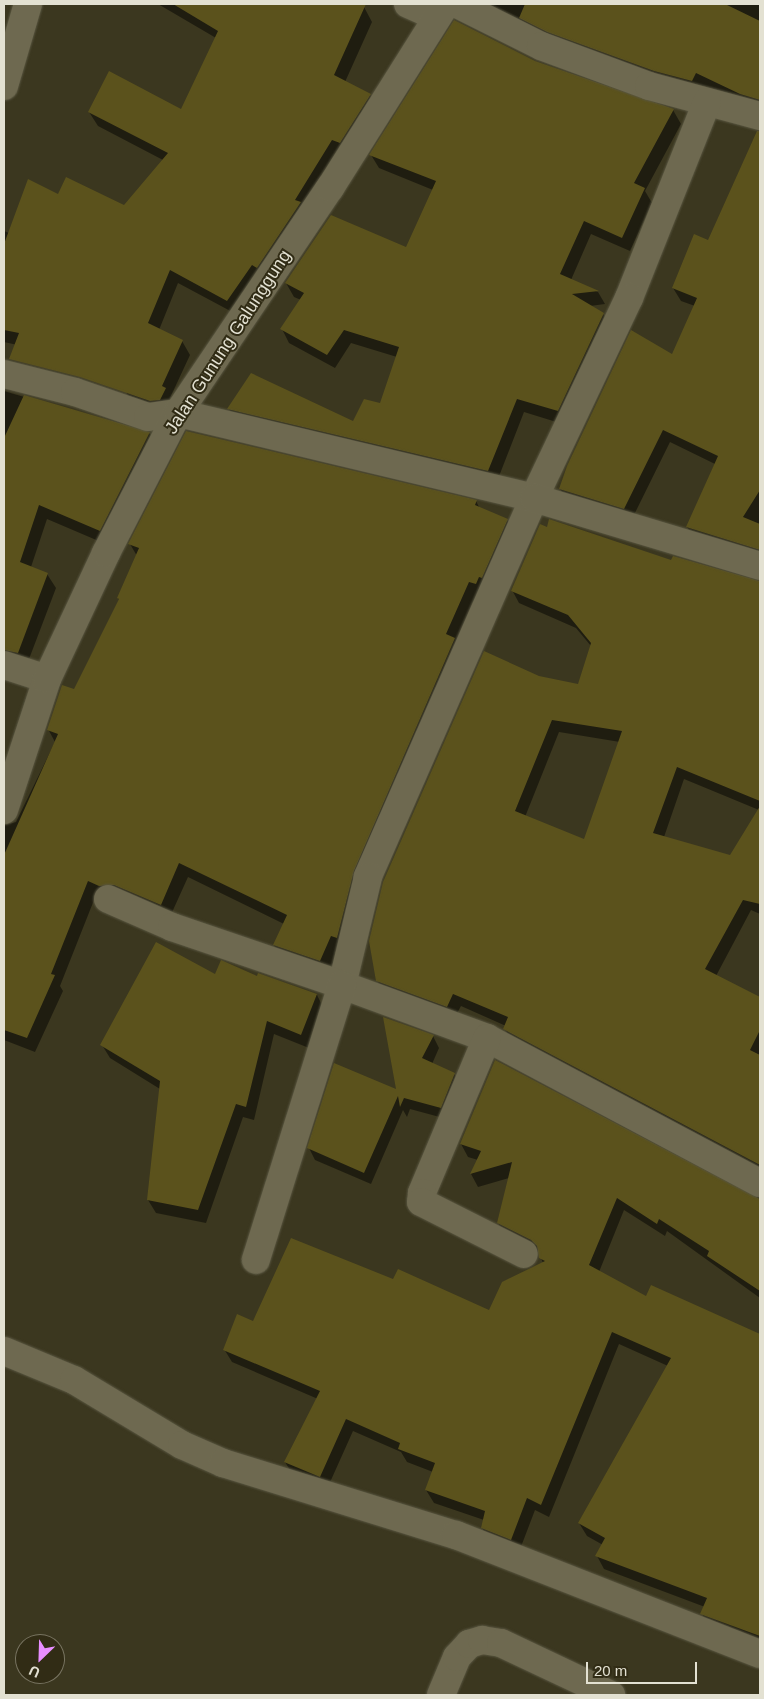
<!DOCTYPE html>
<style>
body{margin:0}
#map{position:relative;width:764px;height:1699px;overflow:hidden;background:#3b371f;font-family:Arial,sans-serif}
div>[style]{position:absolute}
.shadow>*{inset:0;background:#0007}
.building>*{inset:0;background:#5b521c}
.roads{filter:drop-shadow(0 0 1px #585540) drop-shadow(0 0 1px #585540)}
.minor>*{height:28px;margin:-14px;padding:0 14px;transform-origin:14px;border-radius:14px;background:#6e6950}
span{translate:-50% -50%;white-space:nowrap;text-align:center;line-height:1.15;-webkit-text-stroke:4px #312c15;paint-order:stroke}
.street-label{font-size:18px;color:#e3e1d2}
.frame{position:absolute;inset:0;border:5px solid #e3e1d2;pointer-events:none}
.north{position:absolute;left:15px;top:1634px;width:50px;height:50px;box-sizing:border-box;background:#312c15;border:1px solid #787461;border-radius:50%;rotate:204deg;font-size:14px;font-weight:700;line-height:20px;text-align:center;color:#e3e1d2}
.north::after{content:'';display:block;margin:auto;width:18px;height:22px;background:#e88eff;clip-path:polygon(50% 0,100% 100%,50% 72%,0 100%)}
.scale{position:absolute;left:586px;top:1662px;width:111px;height:22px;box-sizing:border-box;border:2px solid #e3e1d2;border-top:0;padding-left:6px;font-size:15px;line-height:18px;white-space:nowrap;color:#e3e1d2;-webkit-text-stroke:4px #312c15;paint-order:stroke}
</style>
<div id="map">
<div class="shadow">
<div style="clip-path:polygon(158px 4px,355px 4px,364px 7px,372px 22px,345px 82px,370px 95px,378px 109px,236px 314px,178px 283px,159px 330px,182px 341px,190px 355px,170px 398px,173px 404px,135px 407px,126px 392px,130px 370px,4px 342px,4px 231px,9px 233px,58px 196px,124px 207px,163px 160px,98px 126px,89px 112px,182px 110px,216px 38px)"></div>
<div style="clip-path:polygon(473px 4px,760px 4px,760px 110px,703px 86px,699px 94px,662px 84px)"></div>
<div style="clip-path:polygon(535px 62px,673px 110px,681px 124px,645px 191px,652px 203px,630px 251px,591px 234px,571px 280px,598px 292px,605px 304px,590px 306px,603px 314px,611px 328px,566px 425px,524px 412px,496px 484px,237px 422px,229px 409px,354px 423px,381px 405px,397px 357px,351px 343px,335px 368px,289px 343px,282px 329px,301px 300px,294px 297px,286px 283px,407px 249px,433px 190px,379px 168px,371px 155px)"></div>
<div style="clip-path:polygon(743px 167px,760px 175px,760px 560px,695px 540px,687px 527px,715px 464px,670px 442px,631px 521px,568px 502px,560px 489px,672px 356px,695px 306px,681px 301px,673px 288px,709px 242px)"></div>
<div style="clip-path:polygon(4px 391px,150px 434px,158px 448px,108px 545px,47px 519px,31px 567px,47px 574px,56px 588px,26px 667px,4px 667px)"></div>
<div style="clip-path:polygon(476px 501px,480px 509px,507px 520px,515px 534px,328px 975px,282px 959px,274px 945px,284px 924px,188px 877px,169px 919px,96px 895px,60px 986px,63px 991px,35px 1052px,4px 1040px,4px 825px,16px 822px,55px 742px,48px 729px,75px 690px,120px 601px,118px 598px,137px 556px,130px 544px)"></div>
<div style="clip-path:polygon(evenodd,672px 562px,760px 581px,760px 914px,751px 910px,716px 976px,760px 998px,760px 1174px,512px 1042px,505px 1029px,506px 1026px,461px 1006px,454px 1019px,385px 994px,377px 980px,539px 677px,579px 685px,591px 646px,576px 628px,519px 603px,512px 590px,672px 562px,559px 732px,620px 742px,585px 840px,525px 817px,559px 732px,672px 562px,684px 779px,759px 810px,731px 856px,664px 837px,684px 779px)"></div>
<div style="clip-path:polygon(259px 974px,317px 995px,324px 1009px,309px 1048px,274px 1034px,254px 1120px,243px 1117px,206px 1223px,156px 1213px,148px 1200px,160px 1089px,110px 1058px,102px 1045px,215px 975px,257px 978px)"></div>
<div style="clip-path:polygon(433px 1036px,439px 1048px,432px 1064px,454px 1074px,461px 1086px,447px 1119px,410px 1109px,407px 1117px,403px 1110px,371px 1184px,315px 1160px,309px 1148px,398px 1091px)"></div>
<div style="clip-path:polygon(461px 1144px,760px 1198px,760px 1298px,667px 1231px,665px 1236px,624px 1210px,599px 1272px,647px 1298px,652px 1287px,760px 1335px,760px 1648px,709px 1627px,702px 1614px,705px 1607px,604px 1569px,597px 1556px,603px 1545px,587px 1536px,579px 1523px,668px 1366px,619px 1344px,549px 1517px,535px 1510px,519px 1552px,490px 1541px,482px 1528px,484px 1520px,434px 1503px,426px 1490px,433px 1472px,407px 1462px,401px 1452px,353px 1431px,327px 1489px,293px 1475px,285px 1462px,318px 1399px,232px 1362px,224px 1349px,254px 1323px,394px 1281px,489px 1311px,543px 1263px,539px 1253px,506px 1236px,498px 1223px,509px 1178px,478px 1187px,471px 1174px,478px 1160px,468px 1157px)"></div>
</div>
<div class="building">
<div style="clip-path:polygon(173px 4px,366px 4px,334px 75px,371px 94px,340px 143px,332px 140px,295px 200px,301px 202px,257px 268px,252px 265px,227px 301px,170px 270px,148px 323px,183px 340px,162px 386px,166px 388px,160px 400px,150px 401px,80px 377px,9px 359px,19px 333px,4px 330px,4px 244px,28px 179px,58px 194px,66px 177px,124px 205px,168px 153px,88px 112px,109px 71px,181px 109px,218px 31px)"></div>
<div style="clip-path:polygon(525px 4px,725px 4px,760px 21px,760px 100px,740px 94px,696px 73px,692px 81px,654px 71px,547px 32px,519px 18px)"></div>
<div style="clip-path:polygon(454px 20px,535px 61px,674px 109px,634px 183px,645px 188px,622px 238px,584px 221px,560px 274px,599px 291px,572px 294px,604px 313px,558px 411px,517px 399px,488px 471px,227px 409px,251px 373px,353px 421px,364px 399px,380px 403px,399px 347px,344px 330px,327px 355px,280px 329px,304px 293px,285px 283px,331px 215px,406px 247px,436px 181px,369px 155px)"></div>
<div style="clip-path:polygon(757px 131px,760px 131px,760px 490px,743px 517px,760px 524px,760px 550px,686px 527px,718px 456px,663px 430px,624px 509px,559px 489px,567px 466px,631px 330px,672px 354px,697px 298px,672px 288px,694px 234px,708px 240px)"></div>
<div style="clip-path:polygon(24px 395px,150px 432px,100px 531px,39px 505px,20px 562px,48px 573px,18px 653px,4px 650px,4px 438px)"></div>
<div style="clip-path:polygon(186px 431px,477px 500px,475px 505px,508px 519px,482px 578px,479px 577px,476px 584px,469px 582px,446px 634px,455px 638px,354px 871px,337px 938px,331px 936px,320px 961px,273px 945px,287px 915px,179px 863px,161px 905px,114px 885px,99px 886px,88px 881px,51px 974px,55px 975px,27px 1038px,4px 1030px,4px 855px,58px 734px,47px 730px,62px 685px,74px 689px,119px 599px,117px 598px,139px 548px,128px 544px)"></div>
<div style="clip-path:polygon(evenodd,549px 519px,671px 560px,673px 556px,760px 581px,760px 801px,677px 767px,653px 833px,730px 855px,760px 806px,760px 904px,743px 900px,705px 969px,760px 997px,760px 1030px,750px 1050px,760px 1055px,760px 1165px,503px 1029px,508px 1017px,453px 994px,447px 1007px,376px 981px,369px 941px,383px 882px,484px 651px,539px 676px,578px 684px,591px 643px,568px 615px,511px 591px,540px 524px,547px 527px,549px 519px,552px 720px,622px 731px,584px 839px,515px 811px,552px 720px)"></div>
<div style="clip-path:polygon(156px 942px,215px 974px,221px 960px,257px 976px,258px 973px,317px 994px,301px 1035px,267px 1021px,246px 1107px,236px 1104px,198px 1210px,147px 1200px,160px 1081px,100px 1045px)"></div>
<div style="clip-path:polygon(383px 1017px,434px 1035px,422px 1058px,455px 1073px,441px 1108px,404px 1098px,400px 1107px,398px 1096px,364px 1173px,307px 1148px,334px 1063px,396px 1089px)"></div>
<div style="clip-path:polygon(495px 1060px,760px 1199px,760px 1291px,707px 1256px,709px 1251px,659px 1219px,657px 1224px,617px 1198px,589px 1265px,646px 1296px,651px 1285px,760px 1334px,760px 1636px,700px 1614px,707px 1598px,595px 1556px,605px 1538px,578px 1523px,671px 1358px,612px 1332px,541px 1505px,527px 1498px,511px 1540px,481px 1528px,485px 1511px,425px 1490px,435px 1463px,398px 1449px,400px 1443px,346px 1419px,320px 1477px,284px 1462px,320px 1391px,223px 1350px,237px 1314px,253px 1321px,291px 1238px,393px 1279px,398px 1269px,489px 1310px,502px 1282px,545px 1261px,539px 1258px,537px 1246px,531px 1240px,497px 1223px,512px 1162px,470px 1174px,481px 1151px,460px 1144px)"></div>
</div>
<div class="roads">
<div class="minor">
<div style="left:408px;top:4px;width:32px;rotate:24deg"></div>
<div style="left:457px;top:4px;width:94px;rotate:26.6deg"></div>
<div style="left:541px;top:46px;width:115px;rotate:20.3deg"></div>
<div style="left:649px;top:86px;width:115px;rotate:15.1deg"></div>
<div style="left:4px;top:86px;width:85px;rotate:-73.7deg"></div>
<div style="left:707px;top:102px;width:211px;rotate:111.7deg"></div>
<div style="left:629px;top:298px;width:221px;rotate:115.4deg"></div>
<div style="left:534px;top:498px;width:414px;rotate:113.7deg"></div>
<div style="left:368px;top:877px;width:111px;rotate:103.5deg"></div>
<div style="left:342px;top:985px;width:154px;rotate:20.1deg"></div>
<div style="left:487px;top:1038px;width:309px;rotate:28deg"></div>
<div style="left:4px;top:374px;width:73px;rotate:14.2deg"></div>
<div style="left:75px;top:392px;width:77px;rotate:18.9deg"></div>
<div style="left:148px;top:417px;width:30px;rotate:-8deg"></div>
<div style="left:178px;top:413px;width:366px;rotate:13.4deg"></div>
<div style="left:534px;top:498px;width:236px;rotate:16.7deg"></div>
<div style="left:4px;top:665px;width:45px;rotate:18deg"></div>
<div style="left:4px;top:810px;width:138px;rotate:-71.8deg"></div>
<div style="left:47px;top:679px;width:139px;rotate:-64.9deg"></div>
<div style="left:106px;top:553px;width:157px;rotate:-62.8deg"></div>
<div style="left:178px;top:413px;width:272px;rotate:-56deg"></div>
<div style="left:330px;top:188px;width:218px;rotate:-57.8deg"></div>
<div style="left:108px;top:899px;width:70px;rotate:23.6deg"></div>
<div style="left:172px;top:927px;width:180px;rotate:18.8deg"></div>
<div style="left:342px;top:985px;width:288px;rotate:107.4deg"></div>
<div style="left:487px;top:1038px;width:168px;rotate:112.8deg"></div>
<div style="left:422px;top:1193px;width:9px;rotate:96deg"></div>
<div style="left:421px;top:1202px;width:115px;rotate:26.8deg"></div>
<div style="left:4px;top:1351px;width:76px;rotate:22.5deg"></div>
<div style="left:74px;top:1380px;width:126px;rotate:31deg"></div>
<div style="left:182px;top:1445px;width:45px;rotate:23.7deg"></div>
<div style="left:223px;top:1463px;width:244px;rotate:17.2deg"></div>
<div style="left:456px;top:1535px;width:326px;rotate:21.4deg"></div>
<div style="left:441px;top:1695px;width:41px;rotate:-67.2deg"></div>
<div style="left:457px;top:1657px;width:18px;rotate:-47deg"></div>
<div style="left:469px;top:1644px;width:14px;rotate:-17deg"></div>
<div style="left:482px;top:1640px;width:19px;rotate:9deg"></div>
<div style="left:501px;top:1643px;width:122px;rotate:25.3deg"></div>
</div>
</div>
<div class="street-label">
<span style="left:228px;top:342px;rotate:-57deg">Jalan Gunung Galunggung</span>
</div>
<div class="frame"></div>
<div class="north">U</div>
<div class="scale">20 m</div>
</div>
